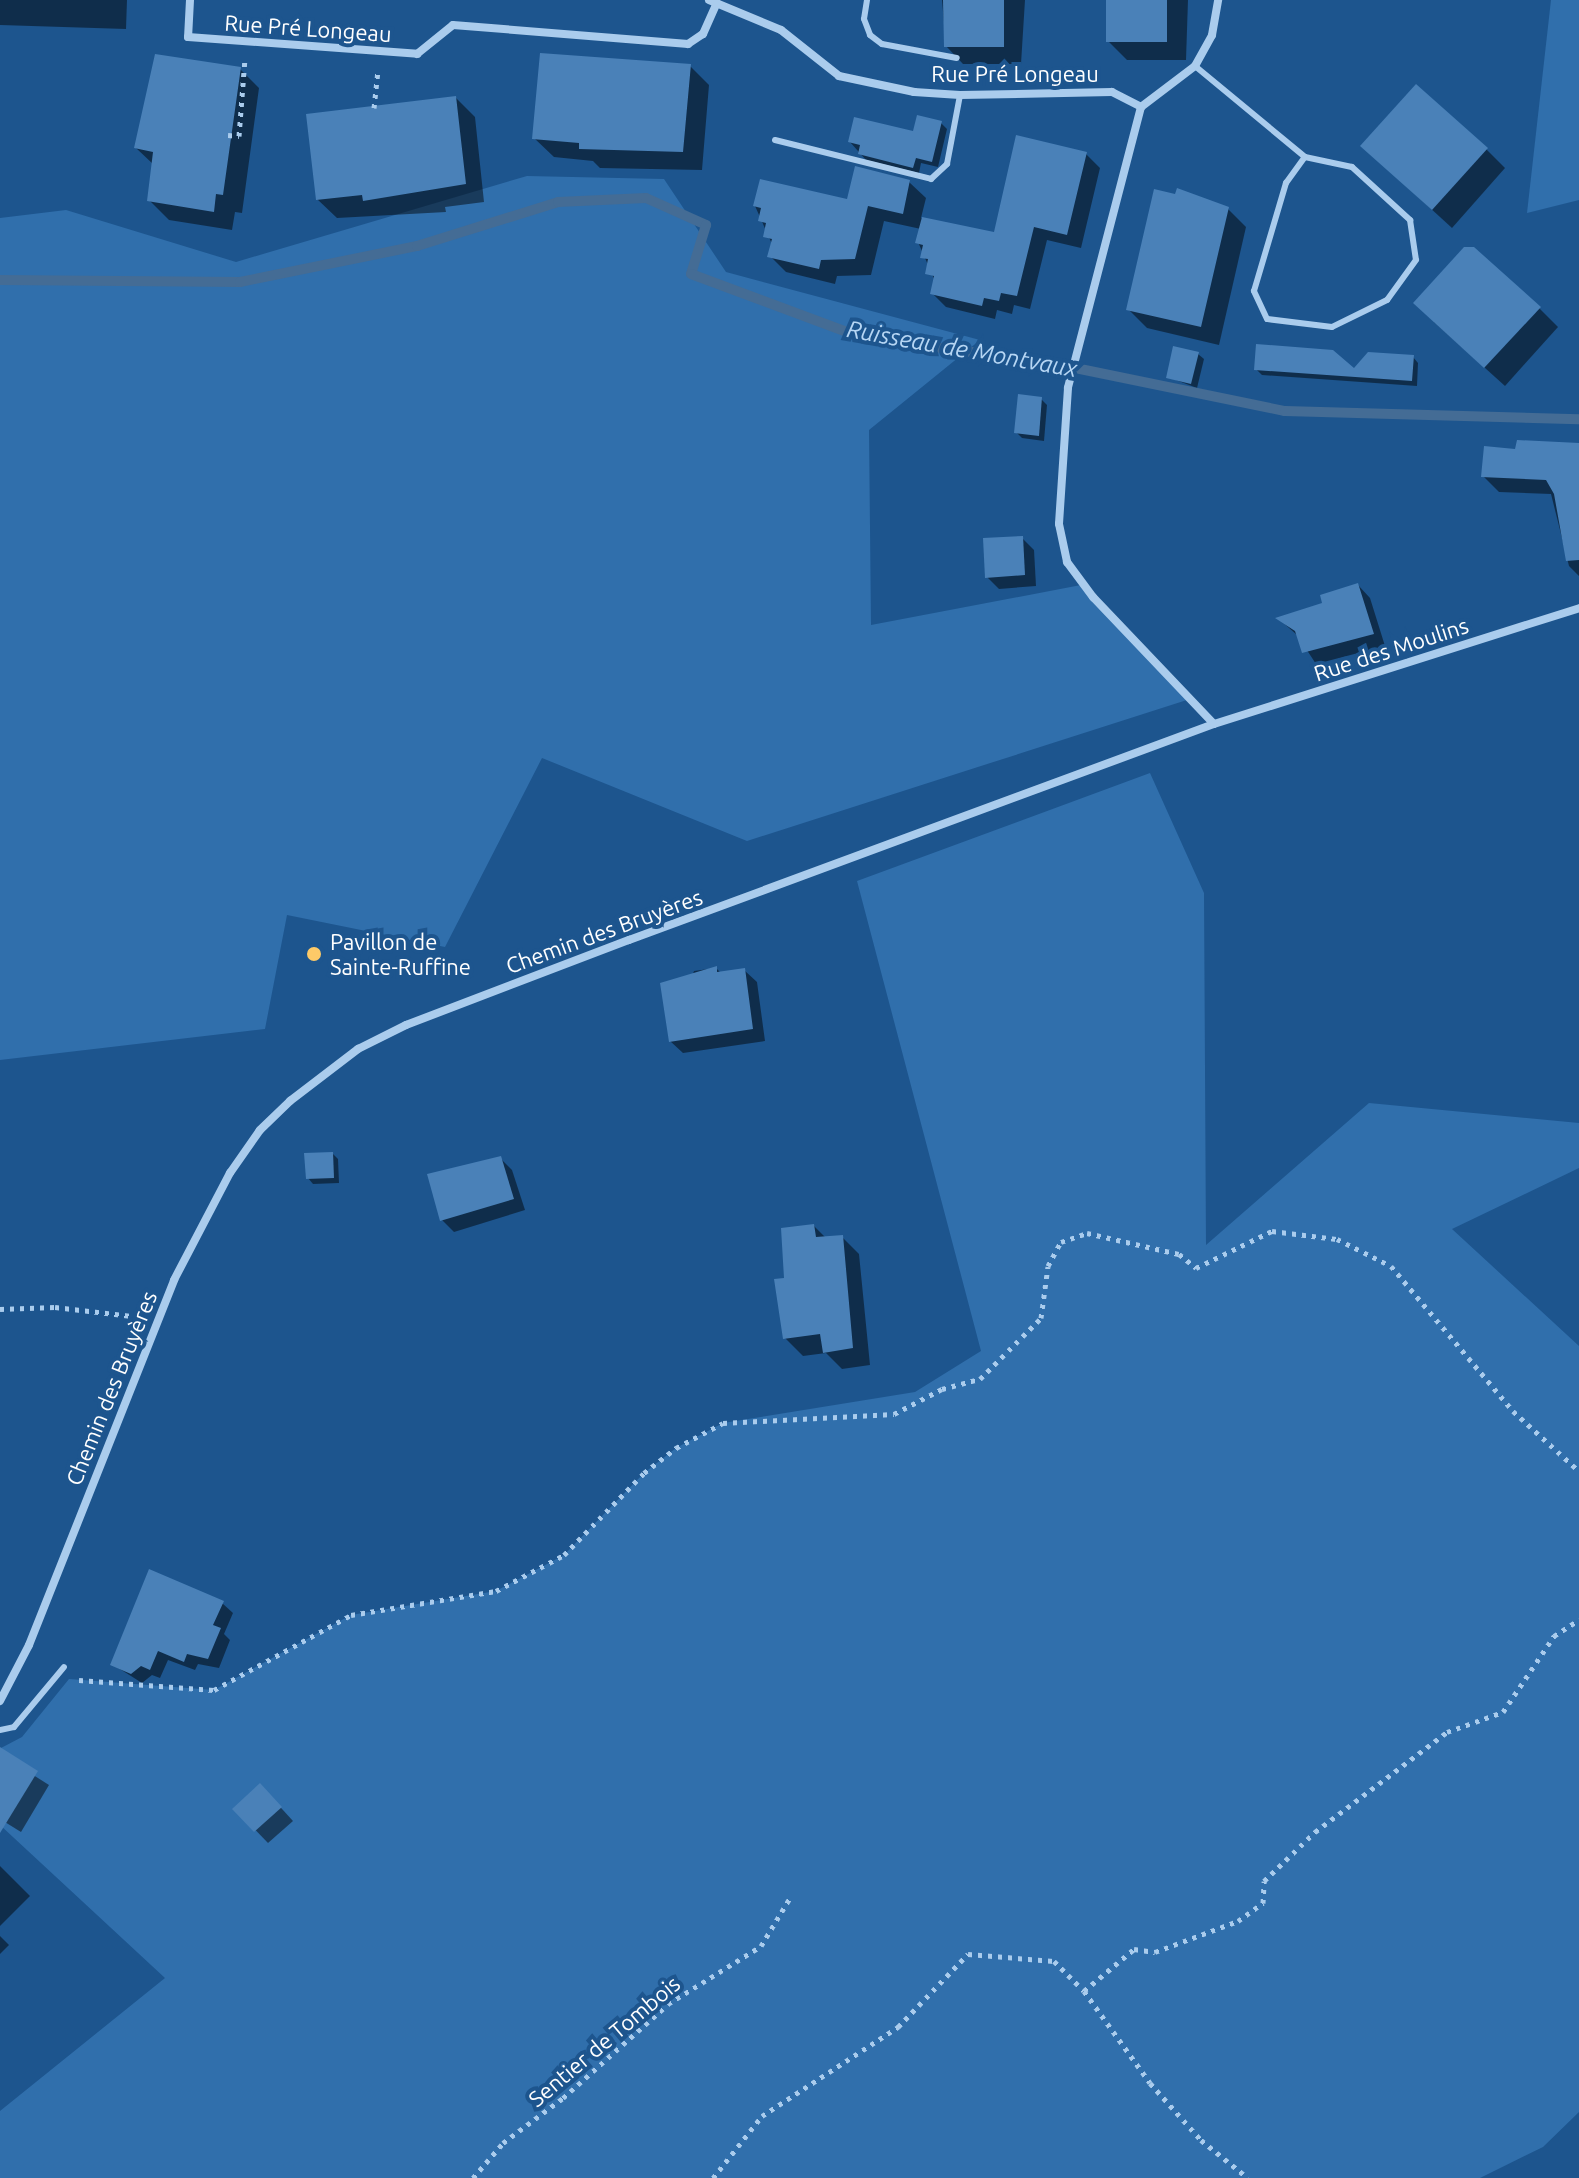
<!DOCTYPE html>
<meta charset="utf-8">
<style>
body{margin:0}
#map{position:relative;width:1579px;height:2178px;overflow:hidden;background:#1d558e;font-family:Ubuntu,sans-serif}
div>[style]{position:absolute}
.green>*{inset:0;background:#306fac}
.shadow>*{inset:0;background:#0007}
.stream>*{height:10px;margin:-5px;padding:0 5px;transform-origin:5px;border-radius:5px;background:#446c95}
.building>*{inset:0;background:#4a81b8}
.path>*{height:5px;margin-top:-2.5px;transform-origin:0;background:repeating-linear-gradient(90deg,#aacced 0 4px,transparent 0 10px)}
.service>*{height:6px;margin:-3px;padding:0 3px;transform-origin:3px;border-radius:3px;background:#aacced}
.minor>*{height:8px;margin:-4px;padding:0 4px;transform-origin:4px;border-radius:4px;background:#aacced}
.dots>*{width:22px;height:22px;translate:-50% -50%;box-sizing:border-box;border:4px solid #1d558e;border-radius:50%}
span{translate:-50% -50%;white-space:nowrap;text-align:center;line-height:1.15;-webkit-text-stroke:8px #1d558e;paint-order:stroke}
.street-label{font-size:22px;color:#fff}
.poi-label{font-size:22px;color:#fff}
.left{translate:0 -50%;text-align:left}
.water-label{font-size:24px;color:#b6d6f4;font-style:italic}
</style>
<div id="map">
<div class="green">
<div style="clip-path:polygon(1551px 0,1579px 0,1579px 200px,1527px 213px)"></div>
<div style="clip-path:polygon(527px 176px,664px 179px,726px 272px,980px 340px,869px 430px,871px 625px,1081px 585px,1190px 699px,747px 841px,542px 758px,445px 947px,287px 915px,265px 1029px,0 1060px,0 218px,66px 210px,236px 262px)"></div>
<div style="clip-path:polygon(1150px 773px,1204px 893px,1206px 1245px,1369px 1103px,1579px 1123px,1579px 1168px,1452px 1229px,1579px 1346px,1579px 2112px,1543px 2147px,1480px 2178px,0 2178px,0 2111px,165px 1978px,0 1825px,1px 1748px,22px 1737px,69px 1679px,214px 1690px,351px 1615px,496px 1591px,564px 1555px,644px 1473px,676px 1448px,723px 1423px,915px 1392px,981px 1351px,857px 881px)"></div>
</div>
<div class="shadow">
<div style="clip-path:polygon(0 0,127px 0,126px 29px,0 25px)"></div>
<div style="clip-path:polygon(942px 0,1025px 0,1021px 64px,963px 64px,946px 46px)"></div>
<div style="clip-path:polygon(1106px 0,1188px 0,1186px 60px,1127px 60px,1108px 41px)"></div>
<div style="clip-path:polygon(690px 66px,709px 85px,702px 170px,600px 168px,593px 161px,554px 157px,534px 138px)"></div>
<div style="clip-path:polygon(240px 69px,259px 88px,242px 213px,235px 212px,232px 230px,169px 220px,149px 200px,154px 165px,136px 148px)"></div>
<div style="clip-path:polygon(456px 98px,475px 117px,484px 202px,445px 207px,446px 212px,337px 218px,317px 199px)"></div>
<div style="clip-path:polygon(941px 123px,947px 129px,938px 167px,921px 163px,919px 173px,866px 160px,850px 142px,914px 133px)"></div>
<div style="clip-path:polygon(1486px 149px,1505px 168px,1452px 228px,1382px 164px)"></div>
<div style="clip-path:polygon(1086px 154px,1100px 168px,1081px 248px,1047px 240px,1030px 309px,1014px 305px,1012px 314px,997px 310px,995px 319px,946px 307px,932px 293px,935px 281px,918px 242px,921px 229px,884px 221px,871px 275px,837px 276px,835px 284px,786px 272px,770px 256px,772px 244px,755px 206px,848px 201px,909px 182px,926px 198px,921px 218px,996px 235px)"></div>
<div style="clip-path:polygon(1228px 209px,1246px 227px,1219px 345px,1147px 328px,1128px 309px)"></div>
<div style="clip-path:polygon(1539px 308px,1558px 327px,1505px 386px,1434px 322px)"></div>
<div style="clip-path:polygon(1198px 354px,1204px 359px,1197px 388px,1168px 377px)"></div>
<div style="clip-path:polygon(1413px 357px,1418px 363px,1417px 386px,1262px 375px,1256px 369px,1354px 371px)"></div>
<div style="clip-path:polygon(1041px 399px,1047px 405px,1044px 441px,1022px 438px,1016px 432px)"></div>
<div style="clip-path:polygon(1579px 445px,1579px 576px,1569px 566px,1551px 494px,1499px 492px,1483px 476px,1516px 451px)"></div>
<div style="clip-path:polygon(1022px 538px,1034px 550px,1036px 586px,999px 589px,987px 577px)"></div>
<div style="clip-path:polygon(1358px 585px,1370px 598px,1385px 646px,1316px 664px,1297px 635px,1279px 619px,1325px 604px)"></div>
<div style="clip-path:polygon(716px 968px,721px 973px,744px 970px,757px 982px,765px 1041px,683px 1053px,670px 1041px,694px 971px)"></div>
<div style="clip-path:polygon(333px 1154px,338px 1159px,339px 1183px,313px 1184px,308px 1178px)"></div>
<div style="clip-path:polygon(500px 1158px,512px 1170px,525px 1210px,454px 1232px,442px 1220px)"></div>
<div style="clip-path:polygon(814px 1226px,826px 1238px,842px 1237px,859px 1254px,870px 1365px,842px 1369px,826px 1353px,803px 1356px,785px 1338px,786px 1279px)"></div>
<div style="clip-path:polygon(222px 1603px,233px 1613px,224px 1634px,230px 1640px,219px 1668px,198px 1664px,195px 1670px,168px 1660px,160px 1678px,152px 1675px,142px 1683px,112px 1664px)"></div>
<div style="clip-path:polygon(0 1754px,49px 1785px,21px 1832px,0 1819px)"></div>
<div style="clip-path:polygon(272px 1798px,293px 1821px,268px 1843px,235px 1809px)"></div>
<div style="clip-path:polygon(0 1866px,30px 1896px,0 1926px)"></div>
<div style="clip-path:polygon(0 1936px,9px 1945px,0 1954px)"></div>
</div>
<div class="stream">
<div style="left:0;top:280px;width:240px;rotate:0.5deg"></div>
<div style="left:240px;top:282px;width:181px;rotate:-11.5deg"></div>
<div style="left:417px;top:246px;width:148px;rotate:-17.3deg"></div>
<div style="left:558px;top:202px;width:88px;rotate:-2.6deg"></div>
<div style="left:646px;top:198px;width:66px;rotate:24.2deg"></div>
<div style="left:706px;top:225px;width:51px;rotate:107deg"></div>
<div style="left:691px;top:274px;width:180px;rotate:20.4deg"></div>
<div style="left:860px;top:337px;width:188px;rotate:7.7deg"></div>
<div style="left:1046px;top:362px;width:244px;rotate:11.6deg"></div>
<div style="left:1285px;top:411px;width:294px;rotate:1.6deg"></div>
</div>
<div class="building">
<div style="clip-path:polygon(943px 0,1004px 0,1004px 47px,944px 47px)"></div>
<div style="clip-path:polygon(1106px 0,1167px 0,1167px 42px,1106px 42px)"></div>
<div style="clip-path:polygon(540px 53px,691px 64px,683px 152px,579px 149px,579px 143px,532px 139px)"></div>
<div style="clip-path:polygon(155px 54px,241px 67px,223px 195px,216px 194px,214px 212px,147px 201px,153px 152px,134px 148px)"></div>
<div style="clip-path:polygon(1416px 84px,1488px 148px,1432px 210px,1360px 146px)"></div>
<div style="clip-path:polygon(456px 96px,466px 184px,363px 201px,362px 195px,316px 200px,306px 114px)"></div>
<div style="clip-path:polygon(917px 115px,942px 121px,932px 162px,916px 158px,913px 168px,858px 154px,860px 145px,848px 142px,854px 117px,913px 131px)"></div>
<div style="clip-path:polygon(1016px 135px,1087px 152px,1067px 235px,1034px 227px,1017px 296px,1001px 293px,999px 301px,984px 298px,982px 306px,930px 294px,934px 276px,925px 274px,928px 259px,920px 258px,923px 245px,915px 243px,922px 217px,994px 232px)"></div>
<div style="clip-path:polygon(855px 166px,910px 180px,903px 214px,868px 206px,855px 259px,821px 260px,819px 269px,767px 257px,772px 239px,763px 237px,766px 223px,758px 221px,761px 208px,753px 206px,760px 179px,847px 199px)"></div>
<div style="clip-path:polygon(1177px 188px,1229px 207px,1201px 327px,1126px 310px,1154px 189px,1175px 194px)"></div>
<div style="clip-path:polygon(1464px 247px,1474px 247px,1541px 307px,1484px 368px,1413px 303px)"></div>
<div style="clip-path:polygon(1256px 344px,1333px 350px,1354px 368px,1368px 352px,1414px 355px,1412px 381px,1254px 370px)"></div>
<div style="clip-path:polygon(1173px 346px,1199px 352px,1191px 384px,1166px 378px)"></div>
<div style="clip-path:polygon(1018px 394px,1042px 397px,1039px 436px,1014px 433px)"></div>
<div style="clip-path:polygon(1517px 440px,1579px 443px,1579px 560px,1566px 561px,1554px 494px,1546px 480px,1481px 477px,1484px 446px,1515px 449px)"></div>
<div style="clip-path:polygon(1023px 536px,1025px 575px,985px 578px,983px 538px)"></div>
<div style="clip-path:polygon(1358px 583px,1374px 634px,1302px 653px,1295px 631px,1275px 618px,1322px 603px,1320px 595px)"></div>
<div style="clip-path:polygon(717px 966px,717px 972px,745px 968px,753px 1029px,669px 1042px,660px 983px)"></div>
<div style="clip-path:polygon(333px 1152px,334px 1178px,306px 1179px,304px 1153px)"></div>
<div style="clip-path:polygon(501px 1156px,514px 1199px,440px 1221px,427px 1174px)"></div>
<div style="clip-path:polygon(814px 1224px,816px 1237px,843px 1235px,853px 1348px,823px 1353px,820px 1334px,783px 1339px,774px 1279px,784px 1278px,781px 1228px)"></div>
<div style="clip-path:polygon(149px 1569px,224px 1601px,213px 1625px,221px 1628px,208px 1659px,187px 1654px,184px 1662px,158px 1651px,150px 1670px,141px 1666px,131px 1674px,110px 1665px)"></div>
<div style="clip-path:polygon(0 1747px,38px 1771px,0 1833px)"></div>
<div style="clip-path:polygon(260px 1783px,282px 1807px,254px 1832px,232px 1809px)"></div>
</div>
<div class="path">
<div style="left:374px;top:108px;width:39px;rotate:-84deg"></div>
<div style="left:228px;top:135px;width:11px;rotate:5deg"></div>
<div style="left:239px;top:136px;width:78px;rotate:-85.6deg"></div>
<div style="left:0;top:1309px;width:55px;rotate:-2.1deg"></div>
<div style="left:55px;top:1307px;width:86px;rotate:6.7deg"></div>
<div style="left:79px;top:1680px;width:135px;rotate:4.2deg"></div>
<div style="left:214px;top:1690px;width:156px;rotate:-28.7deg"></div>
<div style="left:351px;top:1615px;width:147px;rotate:-9.4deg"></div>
<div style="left:496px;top:1591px;width:77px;rotate:-27.9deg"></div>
<div style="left:564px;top:1555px;width:115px;rotate:-45.7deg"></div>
<div style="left:644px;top:1473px;width:41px;rotate:-38deg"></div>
<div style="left:676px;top:1448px;width:53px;rotate:-28deg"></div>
<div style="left:723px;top:1423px;width:171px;rotate:-3deg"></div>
<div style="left:894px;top:1414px;width:54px;rotate:-27.5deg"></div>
<div style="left:942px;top:1389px;width:39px;rotate:-15deg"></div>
<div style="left:980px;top:1379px;width:86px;rotate:-45deg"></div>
<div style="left:1041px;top:1318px;width:52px;rotate:-82.3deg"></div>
<div style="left:1048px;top:1266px;width:27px;rotate:-62deg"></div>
<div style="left:1061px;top:1242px;width:28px;rotate:-19deg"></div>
<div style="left:1087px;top:1233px;width:94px;rotate:12.9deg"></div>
<div style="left:1179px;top:1254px;width:22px;rotate:39deg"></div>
<div style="left:1196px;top:1268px;width:85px;rotate:-26deg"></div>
<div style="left:1272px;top:1231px;width:65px;rotate:7deg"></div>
<div style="left:1337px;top:1239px;width:60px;rotate:26.6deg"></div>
<div style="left:1391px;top:1266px;width:189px;rotate:49.9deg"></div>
<div style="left:1513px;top:1411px;width:89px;rotate:42.3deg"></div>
<div style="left:1084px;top:1991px;width:113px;rotate:54.3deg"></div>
<div style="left:1150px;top:2083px;width:76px;rotate:48.2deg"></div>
<div style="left:1201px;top:2140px;width:60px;rotate:39deg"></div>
<div style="left:473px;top:2178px;width:46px;rotate:-49.4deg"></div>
<div style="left:503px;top:2143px;width:75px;rotate:-36.9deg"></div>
<div style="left:563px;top:2098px;width:141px;rotate:-41.8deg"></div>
<div style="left:668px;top:2004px;width:110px;rotate:-31.9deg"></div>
<div style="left:761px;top:1946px;width:56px;rotate:-58.9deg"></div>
<div style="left:713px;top:2178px;width:79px;rotate:-51.7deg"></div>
<div style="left:762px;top:2116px;width:163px;rotate:-33.2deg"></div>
<div style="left:898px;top:2027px;width:101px;rotate:-46.2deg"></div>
<div style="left:968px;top:1954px;width:86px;rotate:4.7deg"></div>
<div style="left:1054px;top:1961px;width:42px;rotate:45deg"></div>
<div style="left:1084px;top:1991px;width:65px;rotate:-40deg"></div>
<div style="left:1134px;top:1949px;width:21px;rotate:8deg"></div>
<div style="left:1155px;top:1952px;width:89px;rotate:-20.5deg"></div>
<div style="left:1238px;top:1921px;width:31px;rotate:-36deg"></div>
<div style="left:1263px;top:1903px;width:22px;rotate:-87deg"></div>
<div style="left:1264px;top:1881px;width:71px;rotate:-43.9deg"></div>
<div style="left:1315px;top:1832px;width:166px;rotate:-37.1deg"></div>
<div style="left:1447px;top:1732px;width:59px;rotate:-19.7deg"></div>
<div style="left:1503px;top:1712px;width:92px;rotate:-56.1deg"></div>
<div style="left:1554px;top:1636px;width:30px;rotate:-33deg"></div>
</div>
<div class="service">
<div style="left:867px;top:0;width:19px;rotate:99deg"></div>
<div style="left:864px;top:19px;width:17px;rotate:69deg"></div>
<div style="left:870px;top:35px;width:15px;rotate:37deg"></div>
<div style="left:882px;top:44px;width:76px;rotate:10.6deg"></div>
<div style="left:1195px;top:66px;width:143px;rotate:39.6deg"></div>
<div style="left:1305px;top:157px;width:48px;rotate:12deg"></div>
<div style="left:1352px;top:167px;width:79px;rotate:42.4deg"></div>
<div style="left:1410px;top:220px;width:40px;rotate:81.5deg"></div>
<div style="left:1416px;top:260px;width:49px;rotate:125.9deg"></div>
<div style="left:1387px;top:300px;width:61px;rotate:153.9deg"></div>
<div style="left:1332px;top:327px;width:65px;rotate:-173deg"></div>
<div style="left:1267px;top:319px;width:31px;rotate:-115deg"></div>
<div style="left:1254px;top:291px;width:113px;rotate:-73.5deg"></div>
<div style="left:1286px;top:183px;width:32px;rotate:-54deg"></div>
<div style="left:775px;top:140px;width:161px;rotate:14deg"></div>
<div style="left:931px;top:179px;width:22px;rotate:-43deg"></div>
<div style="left:947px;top:164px;width:70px;rotate:-79.3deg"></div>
<div style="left:0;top:1730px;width:14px;rotate:-12deg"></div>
<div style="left:14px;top:1727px;width:78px;rotate:-50.2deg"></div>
</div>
<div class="minor">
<div style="left:190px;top:0;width:37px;rotate:93deg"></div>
<div style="left:188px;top:37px;width:230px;rotate:4.2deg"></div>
<div style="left:417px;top:54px;width:46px;rotate:-38.9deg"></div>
<div style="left:453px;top:25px;width:236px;rotate:4.6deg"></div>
<div style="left:688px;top:44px;width:18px;rotate:-34deg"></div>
<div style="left:703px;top:34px;width:34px;rotate:-66deg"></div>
<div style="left:709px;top:0;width:78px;rotate:22.6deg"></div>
<div style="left:781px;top:30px;width:74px;rotate:38.4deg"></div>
<div style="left:839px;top:76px;width:77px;rotate:12deg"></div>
<div style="left:914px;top:92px;width:46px;rotate:3.7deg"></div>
<div style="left:960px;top:95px;width:152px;rotate:-1.1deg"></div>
<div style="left:1112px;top:92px;width:33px;rotate:27deg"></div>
<div style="left:1141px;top:107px;width:290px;rotate:104.6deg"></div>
<div style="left:1068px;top:388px;width:136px;rotate:93.8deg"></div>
<div style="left:1059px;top:524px;width:39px;rotate:78deg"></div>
<div style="left:1067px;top:562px;width:44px;rotate:53.4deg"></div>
<div style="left:1093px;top:597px;width:175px;rotate:46.4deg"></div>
<div style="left:1141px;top:107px;width:68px;rotate:-37.2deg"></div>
<div style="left:1195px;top:66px;width:35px;rotate:-61deg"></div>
<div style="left:1212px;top:35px;width:36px;rotate:-80deg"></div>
<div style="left:0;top:1701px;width:63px;rotate:-62.6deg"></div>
<div style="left:29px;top:1645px;width:393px;rotate:-68.3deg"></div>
<div style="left:174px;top:1280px;width:121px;rotate:-62.4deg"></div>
<div style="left:230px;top:1173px;width:52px;rotate:-55.1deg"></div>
<div style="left:260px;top:1130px;width:42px;rotate:-44deg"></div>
<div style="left:290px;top:1101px;width:86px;rotate:-37.4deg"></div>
<div style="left:358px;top:1049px;width:54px;rotate:-26.6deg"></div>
<div style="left:406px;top:1025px;width:239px;rotate:-20.9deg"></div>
<div style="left:629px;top:940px;width:624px;rotate:-20.27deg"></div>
<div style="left:1214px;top:724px;width:383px;rotate:-17.6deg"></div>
</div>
<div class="dots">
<div style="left:314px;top:954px;background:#fdca68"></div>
</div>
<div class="street-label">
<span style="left:308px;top:28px;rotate:4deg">Rue Pré Longeau</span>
<span style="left:1015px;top:74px">Rue Pré Longeau</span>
<span style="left:1391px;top:649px;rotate:-18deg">Rue des Moulins</span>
<span style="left:604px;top:931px;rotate:-20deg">Chemin des Bruyères</span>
<span style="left:111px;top:1388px;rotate:-68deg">Chemin des Bruyères</span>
<span style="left:604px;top:2041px;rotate:-40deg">Sentier de Tombois</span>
</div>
<div class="poi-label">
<span class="left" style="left:330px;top:954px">Pavillon de<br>Sainte-Ruffine</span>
</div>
<div class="water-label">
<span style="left:962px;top:349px;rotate:10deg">Ruisseau de Montvaux</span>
</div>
</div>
